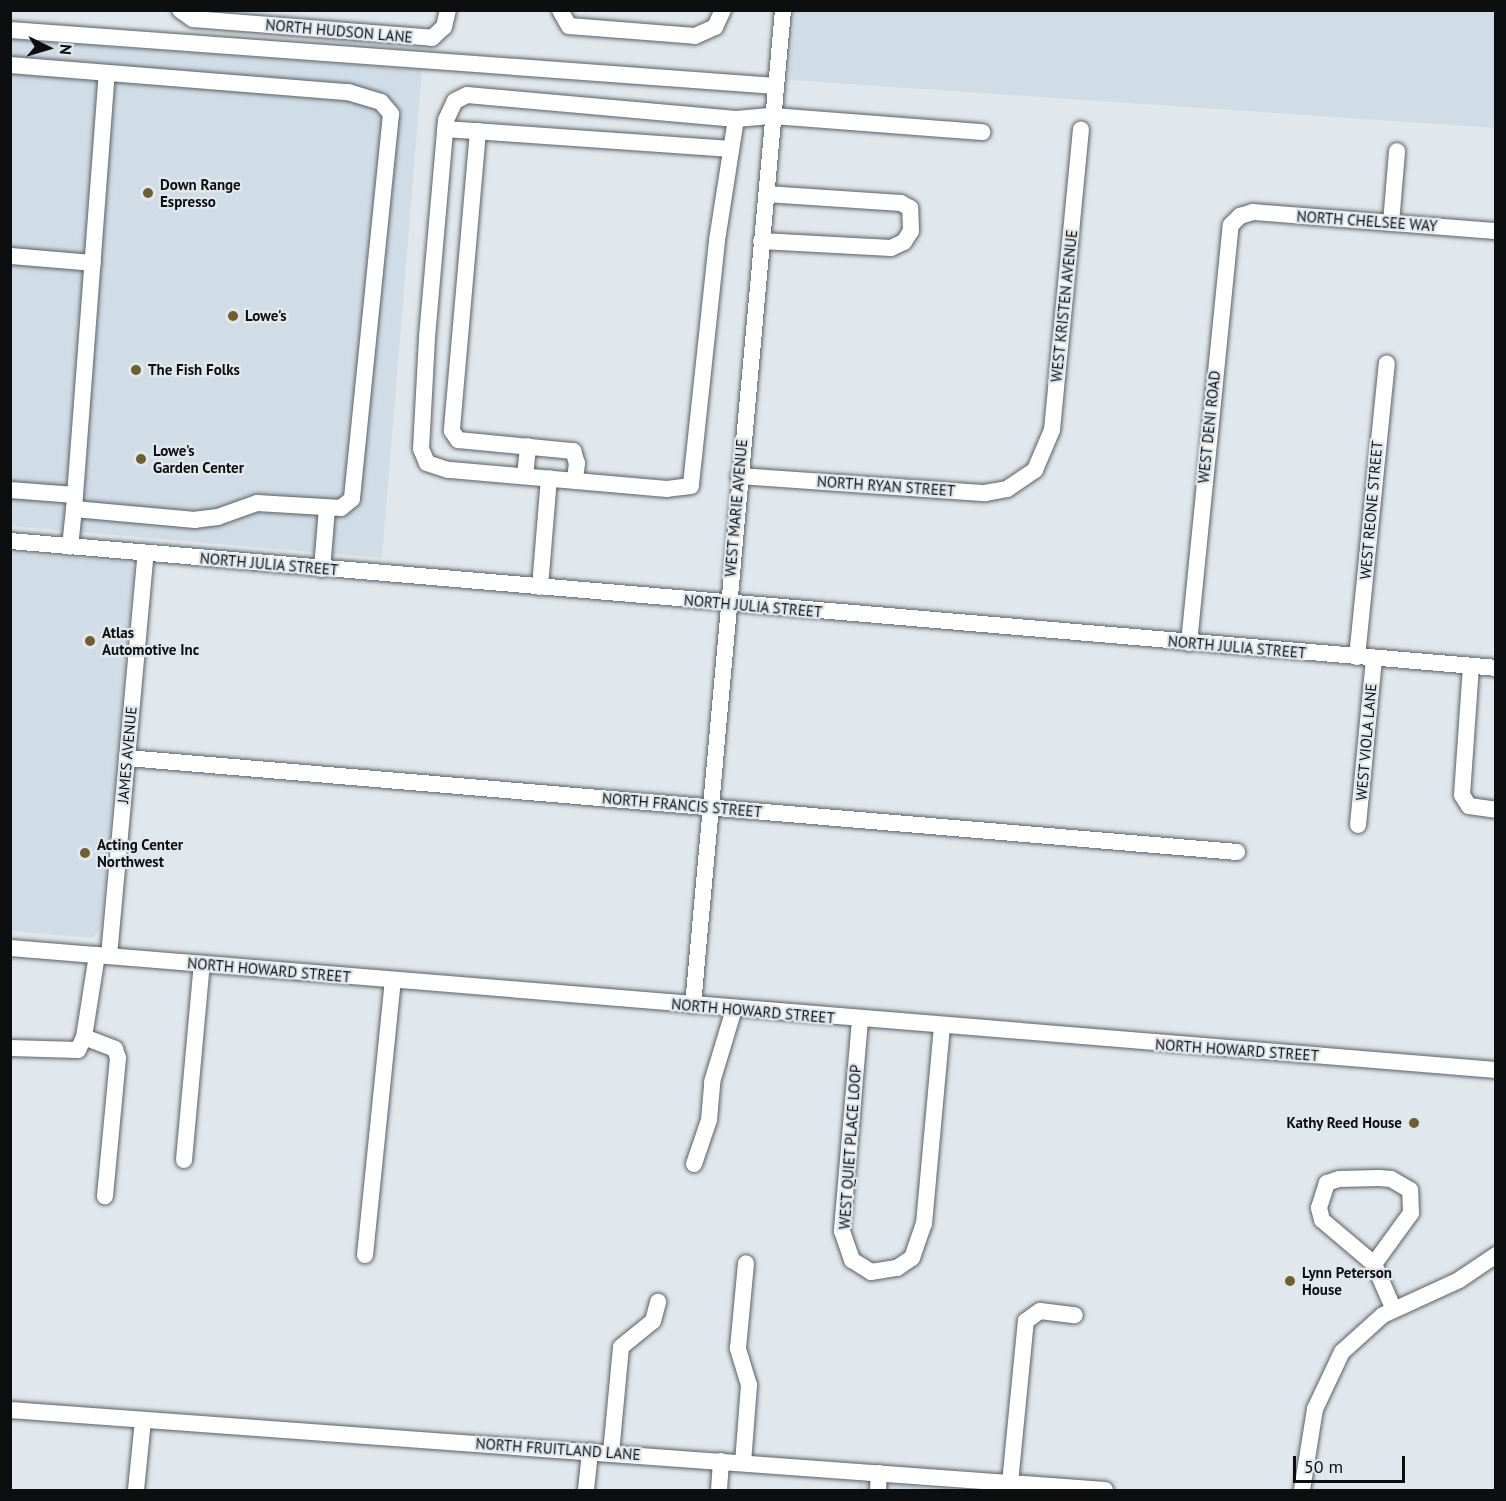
<!DOCTYPE html>
<style>
body{margin:0}
#map{position:relative;width:1506px;height:1501px;overflow:hidden;background:#e1e8ed;font-family:"PT Sans",sans-serif}
div>[style]{position:absolute}
.built>*{inset:0;background:#d0dde7}
.roads{filter:drop-shadow(0 0 2px #5a6064) drop-shadow(0 0 2px #5a6064)}
.minor>*{height:16px;margin:-8px;padding:0 8px;transform-origin:8px;border-radius:8px;background:#fff}
.dots>*{width:16px;height:16px;translate:-50% -50%;box-sizing:border-box;border:3px solid #e1e8ed;border-radius:50%}
span{translate:-50% -50%;white-space:nowrap;text-align:center;line-height:1.15;-webkit-text-stroke:4.5px #e1e8ed;paint-order:stroke}
.street-label{font-size:15px;color:#0c0e10}
.poi-label{font-size:15px;color:#0c0e10;font-weight:700}
.left{translate:0 -50%;text-align:left}
.right{translate:-100% -50%;text-align:right}
.frame{position:absolute;inset:0;border:12px solid #0c0e10;pointer-events:none}
.north{position:absolute;left:18px;top:18px;width:60px;height:60px;-webkit-text-stroke:4px #e1e8ed;paint-order:stroke;rotate:95deg;font-size:16px;font-weight:700;line-height:24px;text-align:center;color:#0c0e10}
.north::after{content:'';display:block;margin:auto;width:21px;height:27px;background:#0c0e10;clip-path:polygon(50% 0,100% 100%,50% 72%,0 100%)}
.scale{position:absolute;left:1293px;top:1456px;width:112px;height:27px;box-sizing:border-box;border:3px solid #0c0e10;border-top:0;padding-left:8px;font-size:18px;line-height:21px;white-space:nowrap;color:#0c0e10;-webkit-text-stroke:4px #e1e8ed;paint-order:stroke}
</style>
<div id="map">
<div class="built">
<div style="clip-path:polygon(795px 11px,1495px 11px,1495px 128px,789px 80px)"></div>
<div style="clip-path:polygon(10px 39px,422px 70px,382px 558px,11px 526px)"></div>
<div style="clip-path:polygon(10px 553px,127px 562px,134px 568px,101px 927px,93px 938px,11px 931px)"></div>
<div style="clip-path:polygon(858px 1483px,967px 1490px,858px 1490px)"></div>
</div>
<div class="roads">
<div class="minor">
<div style="left:180px;top:10px;width:16px;rotate:35deg"></div>
<div style="left:193px;top:19px;width:240px;rotate:4.5deg"></div>
<div style="left:432px;top:38px;width:16px;rotate:-43deg"></div>
<div style="left:444px;top:27px;width:17px;rotate:-77deg"></div>
<div style="left:560px;top:10px;width:18px;rotate:61deg"></div>
<div style="left:569px;top:26px;width:126px;rotate:4.5deg"></div>
<div style="left:695px;top:36px;width:22px;rotate:-24deg"></div>
<div style="left:715px;top:27px;width:19px;rotate:-65deg"></div>
<div style="left:10px;top:30px;width:768px;rotate:4.18deg"></div>
<div style="left:10px;top:65px;width:339px;rotate:4.6deg"></div>
<div style="left:348px;top:92px;width:34px;rotate:17deg"></div>
<div style="left:381px;top:102px;width:16px;rotate:50deg"></div>
<div style="left:391px;top:114px;width:387px;rotate:95.8deg"></div>
<div style="left:352px;top:499px;width:14px;rotate:141deg"></div>
<div style="left:341px;top:508px;width:84px;rotate:-176.6deg"></div>
<div style="left:257px;top:503px;width:41px;rotate:160.3deg"></div>
<div style="left:218px;top:517px;width:23px;rotate:173deg"></div>
<div style="left:195px;top:520px;width:121px;rotate:-174.8deg"></div>
<div style="left:74px;top:509px;width:38px;rotate:96deg"></div>
<div style="left:736px;top:119px;width:123px;rotate:98.9deg"></div>
<div style="left:717px;top:241px;width:246px;rotate:96.1deg"></div>
<div style="left:691px;top:486px;width:24px;rotate:173deg"></div>
<div style="left:667px;top:489px;width:220px;rotate:-175deg"></div>
<div style="left:448px;top:470px;width:22px;rotate:-162deg"></div>
<div style="left:427px;top:463px;width:15px;rotate:-113deg"></div>
<div style="left:421px;top:449px;width:112px;rotate:-86.9deg"></div>
<div style="left:427px;top:337px;width:218px;rotate:-85deg"></div>
<div style="left:446px;top:120px;width:21px;rotate:-65deg"></div>
<div style="left:455px;top:101px;width:13px;rotate:-27deg"></div>
<div style="left:467px;top:95px;width:270px;rotate:5.1deg"></div>
<div style="left:736px;top:119px;width:37px;rotate:-5deg"></div>
<div style="left:773px;top:116px;width:210px;rotate:4.4deg"></div>
<div style="left:445px;top:129px;width:287px;rotate:4deg"></div>
<div style="left:478px;top:131px;width:301px;rotate:95deg"></div>
<div style="left:452px;top:431px;width:11px;rotate:56deg"></div>
<div style="left:458px;top:440px;width:116px;rotate:5.5deg"></div>
<div style="left:573px;top:451px;width:13px;rotate:72deg"></div>
<div style="left:577px;top:463px;width:17px;rotate:97deg"></div>
<div style="left:1391px;top:223px;width:72px;rotate:-85.2deg"></div>
<div style="left:761px;top:241px;width:130px;rotate:3.1deg"></div>
<div style="left:891px;top:248px;width:14px;rotate:-25deg"></div>
<div style="left:904px;top:242px;width:13px;rotate:-58deg"></div>
<div style="left:911px;top:231px;width:23px;rotate:-92deg"></div>
<div style="left:910px;top:208px;width:10px;rotate:-151deg"></div>
<div style="left:901px;top:203px;width:135px;rotate:-176.2deg"></div>
<div style="left:10px;top:256px;width:83px;rotate:4.8deg"></div>
<div style="left:525px;top:476px;width:30px;rotate:-84deg"></div>
<div style="left:739px;top:476px;width:247px;rotate:4deg"></div>
<div style="left:985px;top:493px;width:22px;rotate:-10deg"></div>
<div style="left:1007px;top:489px;width:34px;rotate:-34deg"></div>
<div style="left:1035px;top:470px;width:43px;rotate:-67deg"></div>
<div style="left:1052px;top:430px;width:302px;rotate:-84.5deg"></div>
<div style="left:10px;top:490px;width:65px;rotate:4.4deg"></div>
<div style="left:74px;top:509px;width:435px;rotate:-85.7deg"></div>
<div style="left:10px;top:541px;width:1491px;rotate:4.88deg"></div>
<div style="left:322px;top:569px;width:61px;rotate:-85.3deg"></div>
<div style="left:540px;top:587px;width:109px;rotate:-85.3deg"></div>
<div style="left:1189px;top:643px;width:420px;rotate:-84.3deg"></div>
<div style="left:1231px;top:225px;width:13px;rotate:-45deg"></div>
<div style="left:1240px;top:216px;width:14px;rotate:-17deg"></div>
<div style="left:1253px;top:212px;width:244px;rotate:4.5deg"></div>
<div style="left:1357px;top:657px;width:295px;rotate:-84.2deg"></div>
<div style="left:1471px;top:666px;width:129px;rotate:94deg"></div>
<div style="left:1462px;top:795px;width:13px;rotate:58deg"></div>
<div style="left:1469px;top:806px;width:27px;rotate:8deg"></div>
<div style="left:127px;top:758px;width:1114px;rotate:4.84deg"></div>
<div style="left:1358px;top:825px;width:168px;rotate:-84.5deg"></div>
<div style="left:10px;top:948px;width:1491px;rotate:4.69deg"></div>
<div style="left:109px;top:956px;width:405px;rotate:-84.8deg"></div>
<div style="left:693px;top:1005px;width:999px;rotate:-84.83deg"></div>
<div style="left:860px;top:1020px;width:212px;rotate:94.9deg"></div>
<div style="left:842px;top:1231px;width:31px;rotate:71deg"></div>
<div style="left:852px;top:1260px;width:22px;rotate:32deg"></div>
<div style="left:871px;top:1272px;width:26px;rotate:-9deg"></div>
<div style="left:897px;top:1268px;width:18px;rotate:-34deg"></div>
<div style="left:912px;top:1258px;width:36px;rotate:-71deg"></div>
<div style="left:924px;top:1224px;width:198px;rotate:-84.8deg"></div>
<div style="left:84px;top:1037px;width:33px;rotate:21deg"></div>
<div style="left:115px;top:1049px;width:9px;rotate:72deg"></div>
<div style="left:118px;top:1058px;width:139px;rotate:95.4deg"></div>
<div style="left:10px;top:1048px;width:68px;rotate:1.7deg"></div>
<div style="left:78px;top:1050px;width:14px;rotate:-65deg"></div>
<div style="left:84px;top:1037px;width:83px;rotate:-81deg"></div>
<div style="left:184px;top:1160px;width:197px;rotate:-84.8deg"></div>
<div style="left:694px;top:1164px;width:46px;rotate:-71.2deg"></div>
<div style="left:709px;top:1120px;width:38px;rotate:-85deg"></div>
<div style="left:712px;top:1082px;width:76px;rotate:-73.2deg"></div>
<div style="left:365px;top:1255px;width:275px;rotate:-84.2deg"></div>
<div style="left:1374px;top:1264px;width:63px;rotate:-54deg"></div>
<div style="left:1411px;top:1213px;width:23px;rotate:-92deg"></div>
<div style="left:1410px;top:1190px;width:22px;rotate:-150deg"></div>
<div style="left:1391px;top:1179px;width:12px;rotate:-175deg"></div>
<div style="left:1379px;top:1178px;width:40px;rotate:178.6deg"></div>
<div style="left:1339px;top:1179px;width:13px;rotate:162deg"></div>
<div style="left:1327px;top:1183px;width:26px;rotate:108deg"></div>
<div style="left:1319px;top:1208px;width:12px;rotate:76deg"></div>
<div style="left:1322px;top:1220px;width:68px;rotate:40.2deg"></div>
<div style="left:1374px;top:1264px;width:50px;rotate:66.5deg"></div>
<div style="left:10px;top:1410px;width:1098px;rotate:4.18deg"></div>
<div style="left:611px;top:1453px;width:106px;rotate:-84.6deg"></div>
<div style="left:621px;top:1347px;width:41px;rotate:-39.1deg"></div>
<div style="left:653px;top:1321px;width:20px;rotate:-75deg"></div>
<div style="left:743px;top:1463px;width:78px;rotate:-85.6deg"></div>
<div style="left:749px;top:1385px;width:39px;rotate:-107deg"></div>
<div style="left:738px;top:1348px;width:85px;rotate:-84.6deg"></div>
<div style="left:1010px;top:1483px;width:163px;rotate:-84.4deg"></div>
<div style="left:1026px;top:1321px;width:17px;rotate:-36deg"></div>
<div style="left:1040px;top:1311px;width:35px;rotate:7deg"></div>
<div style="left:136px;top:1490px;width:70px;rotate:-84.3deg"></div>
<div style="left:586px;top:1490px;width:39px;rotate:-84deg"></div>
<div style="left:719px;top:1490px;width:29px;rotate:-86deg"></div>
<div style="left:878px;top:1490px;width:17px;rotate:-87deg"></div>
<div style="left:1302px;top:1490px;width:82px;rotate:-80.9deg"></div>
<div style="left:1315px;top:1409px;width:63px;rotate:-64.7deg"></div>
<div style="left:1342px;top:1352px;width:55px;rotate:-42.1deg"></div>
<div style="left:1383px;top:1315px;width:84px;rotate:-24.7deg"></div>
<div style="left:1459px;top:1280px;width:45px;rotate:-34deg"></div>
</div>
</div>
<div class="dots">
<div style="left:148px;top:193px;background:#705e2c"></div>
<div style="left:233px;top:316px;background:#705e2c"></div>
<div style="left:136px;top:370px;background:#705e2c"></div>
<div style="left:141px;top:459px;background:#705e2c"></div>
<div style="left:90px;top:641px;background:#705e2c"></div>
<div style="left:85px;top:853px;background:#705e2c"></div>
<div style="left:1414px;top:1123px;background:#705e2c"></div>
<div style="left:1290px;top:1281px;background:#705e2c"></div>
</div>
<div class="street-label">
<span style="left:339px;top:31px;rotate:5deg">NORTH HUDSON LANE</span>
<span style="left:1367px;top:221px;rotate:4deg">NORTH CHELSEE WAY</span>
<span style="left:1064px;top:306px;rotate:-84deg">WEST KRISTEN AVENUE</span>
<span style="left:1209px;top:427px;rotate:-84deg">WEST DENI ROAD</span>
<span style="left:886px;top:486px;rotate:4deg">NORTH RYAN STREET</span>
<span style="left:736px;top:508px;rotate:-85deg">WEST MARIE AVENUE</span>
<span style="left:1371px;top:510px;rotate:-85deg">WEST REONE STREET</span>
<span style="left:269px;top:564px;rotate:5deg">NORTH JULIA STREET</span>
<span style="left:753px;top:606px;rotate:5deg">NORTH JULIA STREET</span>
<span style="left:1237px;top:647px;rotate:5deg">NORTH JULIA STREET</span>
<span style="left:1366px;top:742px;rotate:-85deg">WEST VIOLA LANE</span>
<span style="left:127px;top:755px;rotate:-85deg">JAMES AVENUE</span>
<span style="left:682px;top:805px;rotate:5deg">NORTH FRANCIS STREET</span>
<span style="left:269px;top:970px;rotate:5deg">NORTH HOWARD STREET</span>
<span style="left:753px;top:1011px;rotate:5deg">NORTH HOWARD STREET</span>
<span style="left:1237px;top:1050px;rotate:4deg">NORTH HOWARD STREET</span>
<span style="left:850px;top:1147px;rotate:-86deg">WEST QUIET PLACE LOOP</span>
<span style="left:558px;top:1449px;rotate:4deg">NORTH FRUITLAND LANE</span>
</div>
<div class="poi-label">
<span class="left" style="left:160px;top:193px">Down Range<br>Espresso</span>
<span class="left" style="left:245px;top:316px">Lowe's</span>
<span class="left" style="left:148px;top:370px">The Fish Folks</span>
<span class="left" style="left:153px;top:459px">Lowe's<br>Garden Center</span>
<span class="left" style="left:102px;top:641px">Atlas<br>Automotive Inc</span>
<span class="left" style="left:97px;top:853px">Acting Center<br>Northwest</span>
<span class="right" style="left:1402px;top:1123px">Kathy Reed House</span>
<span class="left" style="left:1302px;top:1281px">Lynn Peterson<br>House</span>
</div>
<div class="frame"></div>
<div class="north">N</div>
<div class="scale">50 m</div>
</div>
